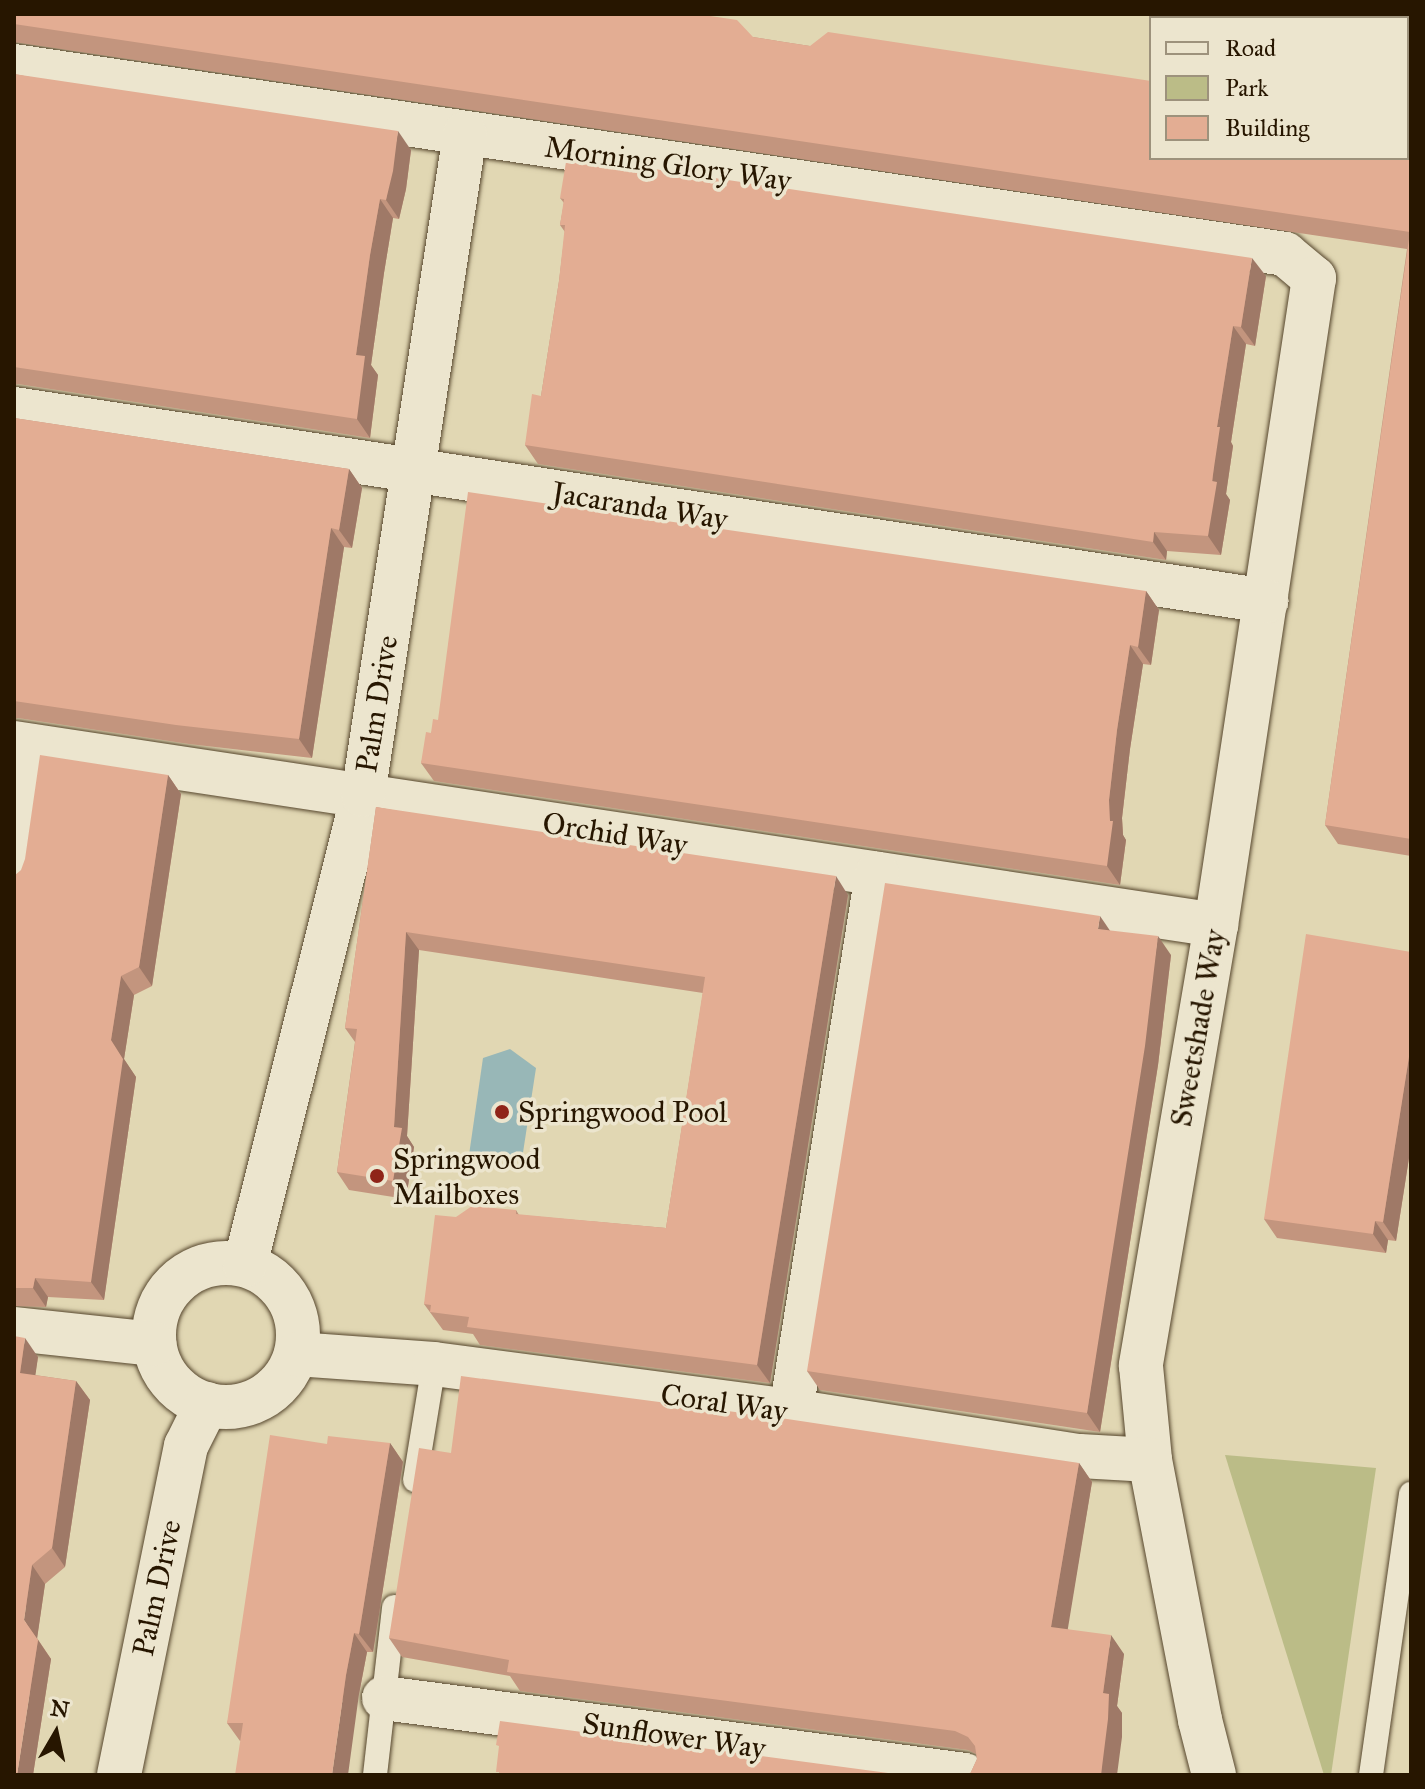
<!DOCTYPE html>
<style>
body{margin:0}
#map{position:relative;width:1425px;height:1789px;overflow:hidden;background:#e1d7b3;font-family:"IM FELL Great Primer",serif}
div>[style]{position:absolute}
.green>*{inset:0;background:#bbbc87}
.water>*{inset:0;background:#98b7b7}
.roads{filter:drop-shadow(0 0 2px #56462d) drop-shadow(0 0 2px #56462d)}
.service>*{height:24px;margin:-12px;padding:0 12px;transform-origin:12px;border-radius:12px;background:#ece5ce}
.minor>*{height:44px;margin:-22px;padding:0 22px;transform-origin:22px;border-radius:22px;background:#ece5ce}
.minor>.ring{margin:-22px;padding:0;box-sizing:content-box;background:none;border:44px solid #ece5ce;border-radius:50%}
.wall>*{inset:0;background:#c3957e}
.shaded-wall>*{inset:0;background:#9f7967}
.building>*{inset:0;background:#e3ad93}
.dots>*{width:22px;height:22px;translate:-50% -50%;box-sizing:border-box;border:4px solid #ece5ce;border-radius:50%}
span{translate:-50% -50%;white-space:nowrap;text-align:center;line-height:1.15;-webkit-text-stroke:7px #ece5ce;paint-order:stroke}
.street-label{font-size:30px;color:#271600}
.poi-label{font-size:30px;color:#271600}
.left{translate:0 -50%;text-align:left}
.frame{position:absolute;inset:0;border:16px solid #271600;pointer-events:none}
.legend{position:absolute;left:1149px;top:16px;width:260px;height:144px;box-sizing:border-box;background:#ece5ce;border:2px solid #9d927c;margin:0;padding:10px 14px;list-style:none;font-size:24px;color:#271600}
.legend li{display:flex;align-items:center;gap:16px;height:40px}
.legend b{width:40px;border:2px solid #9d927c}
.north{position:absolute;left:16px;top:1693px;width:80px;height:80px;-webkit-text-stroke:6px #ece5ce;paint-order:stroke;rotate:9deg;font-size:22px;font-weight:700;line-height:32px;text-align:center;color:#271600}
.north::after{content:'';display:block;margin:auto;width:28px;height:36px;background:#271600;clip-path:polygon(50% 0,100% 100%,50% 72%,0 100%)}
</style>
<div id="map">
<div class="green">
<div style="clip-path:polygon(1225px 1455px,1376px 1468px,1331px 1775px,1324px 1775px)"></div>
</div>
<div class="water">
<div style="clip-path:polygon(510px 1049px,536px 1068px,522px 1159px,469px 1155px,483px 1058px)"></div>
</div>
<div class="roads">
<div class="service">
<div style="left:415px;top:1480px;width:118px;rotate:-80.7deg"></div>
<div style="left:375px;top:1775px;width:169px;rotate:-83.5deg"></div>
<div style="left:1371px;top:1775px;width:284px;rotate:-81.9deg"></div>
</div>
<div class="minor">
<div style="left:14px;top:66px;width:1285px;rotate:8.41deg"></div>
<div style="left:1285px;top:254px;width:38px;rotate:40deg"></div>
<div style="left:1314px;top:278px;width:654px;rotate:98.61deg"></div>
<div style="left:1216px;top:925px;width:447px;rotate:99.7deg"></div>
<div style="left:1141px;top:1366px;width:94px;rotate:84.5deg"></div>
<div style="left:1150px;top:1460px;width:265px;rotate:79.1deg"></div>
<div style="left:1200px;top:1720px;width:57px;rotate:75.7deg"></div>
<div style="left:14px;top:409px;width:1267px;rotate:8.72deg"></div>
<div style="left:14px;top:743px;width:1216px;rotate:8.61deg"></div>
<div style="left:14px;top:874px;width:129px;rotate:-82deg"></div>
<div class="ring" style="left:154px;top:1263px;width:100px;height:100px"></div>
<div style="left:245px;top:1265px;width:485px;rotate:-75.9deg"></div>
<div style="left:363px;top:795px;width:669px;rotate:-81.23deg"></div>
<div style="left:14px;top:1329px;width:141px;rotate:6.1deg"></div>
<div style="left:296px;top:1354px;width:138px;rotate:4.1deg"></div>
<div style="left:434px;top:1364px;width:360px;rotate:7.5deg"></div>
<div style="left:791px;top:1411px;width:292px;rotate:8.9deg"></div>
<div style="left:1080px;top:1456px;width:70px;rotate:3.3deg"></div>
<div style="left:791px;top:1411px;width:544px;rotate:-80.9deg"></div>
<div style="left:384px;top:1698px;width:586px;rotate:7.55deg"></div>
<div style="left:119px;top:1775px;width:336px;rotate:-78.5deg"></div>
<div style="left:186px;top:1446px;width:47px;rotate:-63.4deg"></div>
</div>
</div>
<div class="wall">
<div style="clip-path:polygon(14px 14px,753px 37px,810px 46px,1411px 121px,1411px 856px,1338px 844px,1325px 825px,1407px 249px,14px 42px)"></div>
<div style="clip-path:polygon(14px 74px,411px 150px,406px 189px,399px 219px,393px 218px,384px 273px,371px 365px,378px 375px,370px 438px,18px 384px,14px 385px)"></div>
<div style="clip-path:polygon(560px 198px,1266px 276px,1255px 346px,1246px 344px,1231px 442px,1233px 446px,1226px 494px,1230px 500px,1221px 555px,1167px 551px,1166px 560px,538px 464px,525px 445px,541px 396px,559px 281px,565px 232px,560px 225px,564px 203px)"></div>
<div style="clip-path:polygon(14px 418px,349px 469px,362px 488px,352px 548px,344px 547px,312px 758px,189px 744px,18px 718px,14px 719px)"></div>
<div style="clip-path:polygon(1146px 591px,1159px 610px,1151px 665px,1143px 664px,1130px 749px,1122px 818px,1123px 835px,1126px 840px,1120px 885px,434px 781px,421px 763px,431px 733px,438px 720px)"></div>
<div style="clip-path:polygon(168px 775px,181px 794px,152px 986px,134px 995px,124px 1059px,136px 1077px,104px 1300px,48px 1297px,46px 1307px,14px 1306px,14px 876px)"></div>
<div style="clip-path:polygon(376px 807px,848px 895px,770px 1383px,480px 1345px,473px 1334px,443px 1330px,424px 1304px,456px 1217px,516px 1210px,519px 1215px,666px 1228px,703px 993px,419px 950px,407px 1136px,414px 1147px,406px 1199px,349px 1190px,337px 1172px,355px 1042px,345px 1028px)"></div>
<div style="clip-path:polygon(1411px 952px,1411px 1145px,1396px 1241px,1388px 1240px,1386px 1253px,1277px 1238px,1264px 1219px)"></div>
<div style="clip-path:polygon(1171px 955px,1158px 1065px,1100px 1432px,820px 1390px,807px 1371px)"></div>
<div style="clip-path:polygon(14px 1336px,38px 1357px,35px 1375px,76px 1381px,90px 1400px,65px 1567px,45px 1584px,37px 1638px,51px 1659px,33px 1775px)"></div>
<div style="clip-path:polygon(390px 1443px,403px 1462px,373px 1652px,367px 1652px,359px 1694px,240px 1741px,227px 1723px,327px 1444px)"></div>
<div style="clip-path:polygon(451px 1453px,1079px 1463px,1092px 1482px,1067px 1629px,1124px 1654px,1117px 1706px,1122px 1713px,1122px 1737px,971px 1772px,977px 1759px,976px 1754px,968px 1750px,520px 1691px,510px 1676px,402px 1657px,389px 1638px)"></div>
</div>
<div class="shaded-wall">
<div style="clip-path:polygon(398px 131px,411px 150px,406px 189px,399px 219px,386px 200px)"></div>
<div style="clip-path:polygon(380px 199px,393px 218px,384px 273px,371px 365px,378px 375px,370px 438px,357px 419px,356px 355px,370px 255px)"></div>
<div style="clip-path:polygon(1252px 258px,1266px 276px,1255px 346px,1241px 327px)"></div>
<div style="clip-path:polygon(1233px 326px,1246px 344px,1231px 442px,1233px 446px,1226px 494px,1230px 500px,1221px 555px,1208px 536px,1217px 427px)"></div>
<div style="clip-path:polygon(349px 469px,362px 488px,352px 548px,339px 530px)"></div>
<div style="clip-path:polygon(331px 528px,344px 547px,312px 758px,299px 739px)"></div>
<div style="clip-path:polygon(1154px 532px,1167px 551px,1166px 560px,1153px 542px)"></div>
<div style="clip-path:polygon(1146px 591px,1159px 610px,1151px 665px,1138px 647px)"></div>
<div style="clip-path:polygon(1130px 645px,1143px 664px,1130px 749px,1122px 818px,1123px 835px,1126px 840px,1120px 885px,1107px 866px,1109px 800px,1117px 730px)"></div>
<div style="clip-path:polygon(168px 775px,181px 794px,152px 986px,139px 967px)"></div>
<div style="clip-path:polygon(836px 876px,848px 895px,770px 1383px,757px 1365px)"></div>
<div style="clip-path:polygon(1100px 916px,1113px 935px,1098px 929px)"></div>
<div style="clip-path:polygon(406px 932px,419px 950px,407px 1136px,414px 1147px,406px 1199px,393px 1181px,394px 1127px)"></div>
<div style="clip-path:polygon(1158px 936px,1171px 955px,1158px 1065px,1100px 1432px,1087px 1413px)"></div>
<div style="clip-path:polygon(121px 976px,134px 995px,124px 1059px,136px 1077px,104px 1300px,91px 1282px,111px 1040px)"></div>
<div style="clip-path:polygon(1411px 1044px,1411px 1145px,1396px 1241px,1383px 1222px)"></div>
<div style="clip-path:polygon(1375px 1221px,1388px 1240px,1386px 1253px,1373px 1234px)"></div>
<div style="clip-path:polygon(35px 1278px,48px 1297px,46px 1307px,33px 1288px)"></div>
<div style="clip-path:polygon(25px 1338px,38px 1357px,33px 1392px,20px 1373px)"></div>
<div style="clip-path:polygon(76px 1381px,90px 1400px,65px 1567px,52px 1548px)"></div>
<div style="clip-path:polygon(390px 1443px,403px 1462px,373px 1652px,359px 1634px)"></div>
<div style="clip-path:polygon(1079px 1463px,1092px 1482px,1065px 1646px,1051px 1627px)"></div>
<div style="clip-path:polygon(32px 1565px,45px 1584px,37px 1639px,24px 1620px)"></div>
<div style="clip-path:polygon(354px 1633px,367px 1652px,359px 1694px,348px 1775px,332px 1775px,346px 1675px)"></div>
<div style="clip-path:polygon(1111px 1635px,1124px 1654px,1117px 1706px,1122px 1713px,1122px 1737px,1117px 1775px,1101px 1775px,1103px 1693px)"></div>
<div style="clip-path:polygon(38px 1640px,51px 1659px,33px 1775px,17px 1775px)"></div>
</div>
<div class="building">
<div style="clip-path:polygon(14px 14px,697px 14px,737px 20px,753px 37px,810px 46px,828px 32px,1151px 81px,1151px 158px,1407px 158px,1407px 120px,1411px 121px,1411px 839px,1325px 825px,1410px 232px,14px 24px)"></div>
<div style="clip-path:polygon(14px 74px,398px 131px,393px 171px,386px 200px,380px 199px,370px 255px,356px 355px,365px 356px,357px 419px,14px 367px)"></div>
<div style="clip-path:polygon(567px 156px,1252px 258px,1241px 327px,1233px 326px,1217px 427px,1220px 427px,1212px 481px,1217px 482px,1208px 536px,1154px 532px,1153px 542px,525px 445px,532px 394px,541px 396px,559px 281px,565px 225px,560px 225px,564px 199px,560px 198px)"></div>
<div style="clip-path:polygon(14px 418px,349px 469px,339px 530px,331px 528px,299px 739px,176px 725px,14px 701px)"></div>
<div style="clip-path:polygon(468px 492px,1146px 591px,1138px 647px,1130px 645px,1117px 730px,1109px 800px,1110px 821px,1113px 821px,1107px 866px,421px 763px,426px 732px,431px 733px,433px 719px,438px 720px)"></div>
<div style="clip-path:polygon(40px 755px,168px 775px,139px 967px,121px 976px,111px 1040px,123px 1059px,91px 1282px,35px 1278px,33px 1288px,14px 1288px,14px 876px,21px 870px,25px 859px)"></div>
<div style="clip-path:polygon(376px 807px,836px 876px,757px 1365px,467px 1327px,469px 1317px,430px 1312px,431px 1305px,424px 1304px,435px 1215px,456px 1217px,472px 1206px,516px 1210px,516px 1214px,666px 1228px,705px 977px,406px 932px,394px 1127px,402px 1128px,393px 1181px,337px 1172px,357px 1029px,345px 1028px)"></div>
<div style="clip-path:polygon(885px 883px,1100px 916px,1098px 929px,1158px 936px,1145px 1046px,1087px 1413px,807px 1371px)"></div>
<div style="clip-path:polygon(1306px 934px,1411px 952px,1411px 1044px,1383px 1222px,1375px 1221px,1373px 1234px,1264px 1219px)"></div>
<div style="clip-path:polygon(14px 1336px,25px 1338px,20px 1373px,76px 1381px,52px 1548px,32px 1565px,24px 1620px,38px 1640px,17px 1775px,14px 1775px)"></div>
<div style="clip-path:polygon(461px 1376px,774px 1417px,1079px 1463px,1051px 1627px,1111px 1635px,1103px 1693px,1109px 1694px,1108px 1719px,1101px 1775px,967px 1775px,971px 1772px,977px 1759px,975px 1746px,968px 1737px,955px 1731px,507px 1672px,509px 1660px,389px 1638px,419px 1448px,451px 1453px)"></div>
<div style="clip-path:polygon(270px 1435px,327px 1444px,328px 1436px,390px 1443px,359px 1634px,354px 1633px,346px 1675px,332px 1775px,235px 1775px,243px 1723px,227px 1723px)"></div>
<div style="clip-path:polygon(500px 1721px,903px 1775px,499px 1775px,499px 1772px,496px 1772px,499px 1746px,496px 1745px)"></div>
</div>
<div class="dots">
<div style="left:502px;top:1112px;background:#8f2418"></div>
<div style="left:377px;top:1176px;background:#8f2418"></div>
</div>
<div class="street-label">
<span style="left:668px;top:164px;rotate:8deg">Morning Glory Way</span>
<span style="left:640px;top:506px;rotate:9deg">Jacaranda Way</span>
<span style="left:377px;top:704px;rotate:-81deg">Palm Drive</span>
<span style="left:615px;top:834px;rotate:9deg">Orchid Way</span>
<span style="left:1198px;top:1028px;rotate:-80deg">Sweetshade Way</span>
<span style="left:724px;top:1403px;rotate:8deg">Coral Way</span>
<span style="left:157px;top:1588px;rotate:-78deg">Palm Drive</span>
<span style="left:674px;top:1736px;rotate:8deg">Sunflower Way</span>
</div>
<div class="poi-label">
<span class="left" style="left:518px;top:1112px">Springwood Pool</span>
<span class="left" style="left:393px;top:1176px">Springwood<br>Mailboxes</span>
</div>
<div class="frame"></div>
<ul class="legend">
<li><b style="height:10px;background:#ece5ce"></b>Road</li>
<li><b style="height:22px;background:#bbbc87"></b>Park</li>
<li><b style="height:22px;background:#e3ad93"></b>Building</li>
</ul>
<div class="north">N</div>
</div>
